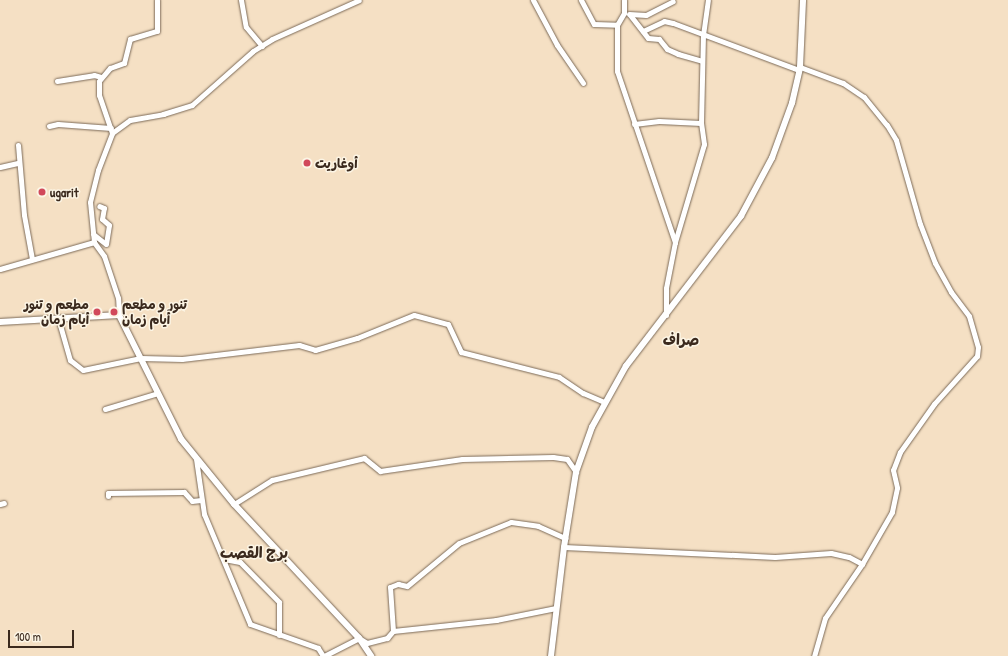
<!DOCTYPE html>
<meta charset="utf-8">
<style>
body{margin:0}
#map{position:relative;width:1008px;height:656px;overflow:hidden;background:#f5e0c4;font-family:"Patrick Hand","Playpen Sans Arabic",sans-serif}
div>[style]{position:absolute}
.roads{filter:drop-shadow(0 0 1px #7c6a58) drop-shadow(0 0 1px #7c6a58)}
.minor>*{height:5px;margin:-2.5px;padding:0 2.5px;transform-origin:2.5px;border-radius:2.5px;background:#fff}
.major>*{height:6px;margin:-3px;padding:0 3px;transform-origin:3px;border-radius:3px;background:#fff}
.dots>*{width:11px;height:11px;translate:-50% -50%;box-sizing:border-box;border:2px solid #fcf5e5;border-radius:50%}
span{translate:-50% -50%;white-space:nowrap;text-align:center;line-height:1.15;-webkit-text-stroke:3px #fcf5e5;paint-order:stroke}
.poi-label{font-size:13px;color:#3b2a1e;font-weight:700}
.left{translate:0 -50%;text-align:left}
.right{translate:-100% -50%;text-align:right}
.quarter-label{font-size:15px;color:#3b2a1e;font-weight:700}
.scale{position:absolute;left:8px;top:630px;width:66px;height:18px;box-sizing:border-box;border:2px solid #3b2a1e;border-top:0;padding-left:5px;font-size:12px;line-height:14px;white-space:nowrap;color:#3b2a1e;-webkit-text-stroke:3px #fcf5e5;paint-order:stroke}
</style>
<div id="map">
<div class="roads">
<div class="minor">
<div style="left:241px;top:0;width:27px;rotate:80deg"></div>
<div style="left:246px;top:27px;width:25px;rotate:50deg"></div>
<div style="left:533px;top:0;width:51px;rotate:61.9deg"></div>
<div style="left:557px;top:45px;width:46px;rotate:55.6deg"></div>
<div style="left:581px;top:0;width:27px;rotate:62deg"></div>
<div style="left:594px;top:24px;width:23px;rotate:2deg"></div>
<div style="left:624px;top:0;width:13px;rotate:90deg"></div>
<div style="left:624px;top:13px;width:14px;rotate:120deg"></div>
<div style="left:617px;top:25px;width:46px;rotate:90deg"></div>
<div style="left:617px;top:71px;width:181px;rotate:71.3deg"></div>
<div style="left:675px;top:242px;width:47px;rotate:101.1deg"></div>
<div style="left:666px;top:288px;width:27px;rotate:90deg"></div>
<div style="left:629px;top:14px;width:17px;rotate:3deg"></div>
<div style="left:646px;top:15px;width:30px;rotate:-27deg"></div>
<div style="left:630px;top:15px;width:29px;rotate:52deg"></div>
<div style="left:648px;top:38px;width:11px;rotate:5deg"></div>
<div style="left:659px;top:39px;width:13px;rotate:51deg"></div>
<div style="left:667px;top:49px;width:12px;rotate:24deg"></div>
<div style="left:678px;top:54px;width:25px;rotate:16deg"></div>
<div style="left:643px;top:31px;width:23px;rotate:-25deg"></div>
<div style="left:664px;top:21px;width:9px;rotate:13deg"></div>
<div style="left:673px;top:23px;width:134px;rotate:20.5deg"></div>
<div style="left:800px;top:67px;width:46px;rotate:20.4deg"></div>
<div style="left:843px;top:83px;width:25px;rotate:34deg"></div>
<div style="left:864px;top:97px;width:36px;rotate:51deg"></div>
<div style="left:887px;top:125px;width:17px;rotate:59deg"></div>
<div style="left:896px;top:140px;width:87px;rotate:74.1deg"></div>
<div style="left:920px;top:224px;width:42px;rotate:69deg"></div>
<div style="left:935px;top:263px;width:33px;rotate:61deg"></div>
<div style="left:951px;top:292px;width:30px;rotate:53deg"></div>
<div style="left:969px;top:316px;width:32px;rotate:74deg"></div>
<div style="left:978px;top:347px;width:9px;rotate:96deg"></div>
<div style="left:977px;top:356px;width:64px;rotate:131.9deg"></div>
<div style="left:934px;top:404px;width:59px;rotate:125.3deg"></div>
<div style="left:900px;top:452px;width:19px;rotate:111deg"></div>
<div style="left:893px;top:470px;width:18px;rotate:77deg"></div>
<div style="left:897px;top:488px;width:25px;rotate:102deg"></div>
<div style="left:892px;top:512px;width:60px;rotate:120deg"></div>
<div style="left:862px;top:564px;width:65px;rotate:124.4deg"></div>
<div style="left:825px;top:618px;width:40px;rotate:106deg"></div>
<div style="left:57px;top:81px;width:37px;rotate:-9deg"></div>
<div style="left:94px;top:75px;width:7px;rotate:16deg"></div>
<div style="left:634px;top:124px;width:25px;rotate:-7deg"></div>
<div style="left:659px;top:121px;width:42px;rotate:2.7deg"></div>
<div style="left:49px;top:126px;width:9px;rotate:-13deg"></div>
<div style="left:58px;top:124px;width:53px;rotate:4.3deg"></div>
<div style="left:112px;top:133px;width:40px;rotate:-108.9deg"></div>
<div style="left:99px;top:95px;width:14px;rotate:-90deg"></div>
<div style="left:99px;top:81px;width:17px;rotate:-50deg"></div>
<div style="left:110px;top:68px;width:15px;rotate:-20deg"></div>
<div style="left:124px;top:63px;width:25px;rotate:-76deg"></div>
<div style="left:130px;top:39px;width:28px;rotate:-17deg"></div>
<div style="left:157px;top:31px;width:31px;rotate:-90deg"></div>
<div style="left:18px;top:145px;width:70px;rotate:85.1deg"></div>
<div style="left:24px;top:215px;width:45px;rotate:79.7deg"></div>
<div style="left:0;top:167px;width:18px;rotate:-13deg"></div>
<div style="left:93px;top:234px;width:16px;rotate:38deg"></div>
<div style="left:106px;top:244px;width:19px;rotate:-81deg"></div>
<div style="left:109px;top:225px;width:9px;rotate:-139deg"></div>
<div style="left:102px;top:219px;width:11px;rotate:-80deg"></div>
<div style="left:104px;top:208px;width:5px;rotate:-158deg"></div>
<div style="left:675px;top:242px;width:102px;rotate:-73.5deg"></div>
<div style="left:704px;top:144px;width:21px;rotate:-98deg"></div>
<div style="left:701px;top:123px;width:88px;rotate:-88.7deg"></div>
<div style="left:703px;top:35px;width:35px;rotate:-82deg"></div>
<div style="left:0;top:269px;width:98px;rotate:-16deg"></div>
<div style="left:119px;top:315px;width:17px;rotate:-93deg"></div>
<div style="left:118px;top:298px;width:44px;rotate:-108.4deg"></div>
<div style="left:104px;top:256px;width:17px;rotate:-126deg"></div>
<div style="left:94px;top:242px;width:40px;rotate:-95.7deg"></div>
<div style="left:90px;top:202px;width:33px;rotate:-76deg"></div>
<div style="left:98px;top:170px;width:40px;rotate:-69deg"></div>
<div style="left:112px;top:133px;width:22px;rotate:-36deg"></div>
<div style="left:130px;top:120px;width:34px;rotate:-10deg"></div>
<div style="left:163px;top:114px;width:30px;rotate:-17deg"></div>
<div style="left:192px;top:105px;width:81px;rotate:-41.5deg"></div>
<div style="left:253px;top:51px;width:22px;rotate:-32deg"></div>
<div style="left:272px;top:39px;width:95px;rotate:-24.1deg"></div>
<div style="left:58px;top:318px;width:44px;rotate:74.1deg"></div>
<div style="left:70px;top:360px;width:16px;rotate:38deg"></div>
<div style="left:83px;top:370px;width:59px;rotate:-11.7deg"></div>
<div style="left:141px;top:358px;width:41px;rotate:1.4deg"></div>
<div style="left:182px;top:359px;width:118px;rotate:-6.8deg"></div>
<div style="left:299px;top:345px;width:17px;rotate:17deg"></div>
<div style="left:315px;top:350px;width:44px;rotate:-15.9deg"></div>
<div style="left:357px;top:338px;width:61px;rotate:-22deg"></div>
<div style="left:414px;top:315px;width:35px;rotate:15deg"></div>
<div style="left:448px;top:324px;width:31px;rotate:65deg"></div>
<div style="left:461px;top:352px;width:101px;rotate:14.3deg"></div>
<div style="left:559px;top:377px;width:29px;rotate:34deg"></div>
<div style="left:583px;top:393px;width:23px;rotate:23deg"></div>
<div style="left:105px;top:409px;width:55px;rotate:-16.8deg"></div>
<div style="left:196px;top:459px;width:56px;rotate:81.7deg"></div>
<div style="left:204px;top:514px;width:119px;rotate:67.3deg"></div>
<div style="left:250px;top:624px;width:72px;rotate:19.4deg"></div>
<div style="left:318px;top:648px;width:9px;rotate:58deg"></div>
<div style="left:108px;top:496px;width:3px;rotate:-90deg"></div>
<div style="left:108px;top:493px;width:76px;rotate:-0.8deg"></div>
<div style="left:184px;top:492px;width:12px;rotate:48deg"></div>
<div style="left:192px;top:501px;width:9px;rotate:-6deg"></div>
<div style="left:0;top:504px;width:4px;rotate:-14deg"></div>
<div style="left:234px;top:504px;width:45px;rotate:-32.3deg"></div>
<div style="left:272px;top:480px;width:95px;rotate:-13.4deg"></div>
<div style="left:364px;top:458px;width:21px;rotate:39deg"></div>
<div style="left:380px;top:471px;width:83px;rotate:-8.3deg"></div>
<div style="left:462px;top:459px;width:91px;rotate:-1.3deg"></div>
<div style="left:553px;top:457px;width:14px;rotate:8deg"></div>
<div style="left:567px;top:459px;width:16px;rotate:55deg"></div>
<div style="left:564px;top:547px;width:211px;rotate:2.7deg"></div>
<div style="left:775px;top:557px;width:56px;rotate:-4.1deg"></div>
<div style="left:831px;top:553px;width:18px;rotate:13deg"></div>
<div style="left:849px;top:557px;width:15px;rotate:28deg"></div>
<div style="left:224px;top:559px;width:16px;rotate:11deg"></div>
<div style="left:240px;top:562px;width:56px;rotate:45.7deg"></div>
<div style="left:279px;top:602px;width:33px;rotate:90deg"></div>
<div style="left:393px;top:631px;width:44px;rotate:-93.9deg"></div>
<div style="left:390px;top:587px;width:9px;rotate:-21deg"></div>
<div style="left:398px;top:584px;width:9px;rotate:13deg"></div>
<div style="left:407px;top:586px;width:67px;rotate:-39.6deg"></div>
<div style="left:459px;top:543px;width:56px;rotate:-22deg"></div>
<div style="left:511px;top:522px;width:27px;rotate:8deg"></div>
<div style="left:538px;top:526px;width:30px;rotate:24deg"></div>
<div style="left:324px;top:656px;width:39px;rotate:-27deg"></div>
<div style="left:359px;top:638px;width:9px;rotate:32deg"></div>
<div style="left:367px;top:643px;width:21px;rotate:-14deg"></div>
<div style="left:387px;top:638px;width:9px;rotate:-49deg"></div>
<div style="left:393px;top:631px;width:104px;rotate:-6.1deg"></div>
<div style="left:496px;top:620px;width:61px;rotate:-11.3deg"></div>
</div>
<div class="major">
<div style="left:0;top:322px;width:119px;rotate:-3.4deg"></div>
<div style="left:119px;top:315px;width:139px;rotate:63.4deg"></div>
<div style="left:181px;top:439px;width:84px;rotate:50.8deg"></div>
<div style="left:234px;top:504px;width:183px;rotate:47deg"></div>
<div style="left:359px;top:638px;width:22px;rotate:56deg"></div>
<div style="left:551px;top:656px;width:110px;rotate:-83.2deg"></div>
<div style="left:564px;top:547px;width:76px;rotate:-80.9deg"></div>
<div style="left:576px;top:472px;width:48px;rotate:-70.4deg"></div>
<div style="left:592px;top:427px;width:70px;rotate:-60.9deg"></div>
<div style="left:626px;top:366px;width:189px;rotate:-52.5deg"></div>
<div style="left:741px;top:216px;width:66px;rotate:-61.9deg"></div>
<div style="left:772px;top:158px;width:59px;rotate:-70deg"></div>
<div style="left:792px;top:103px;width:37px;rotate:-77deg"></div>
<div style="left:800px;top:67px;width:67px;rotate:-87.4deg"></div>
</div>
</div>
<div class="dots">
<div style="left:307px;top:163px;background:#d1495b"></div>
<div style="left:42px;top:192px;background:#d1495b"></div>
<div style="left:97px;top:312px;background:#d1495b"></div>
<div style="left:114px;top:312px;background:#d1495b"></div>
</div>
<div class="poi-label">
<span class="left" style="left:315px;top:163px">أوغاريت</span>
<span class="left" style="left:50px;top:192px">ugarit</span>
<span class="right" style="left:89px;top:312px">مطعم و تنور<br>أيام زمان</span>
<span class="left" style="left:122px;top:312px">تنور و مطعم<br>أيام زمان</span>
</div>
<div class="quarter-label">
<span style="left:681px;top:340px">صراف</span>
<span style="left:254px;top:553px">برج القصب</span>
</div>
<div class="scale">100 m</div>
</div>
